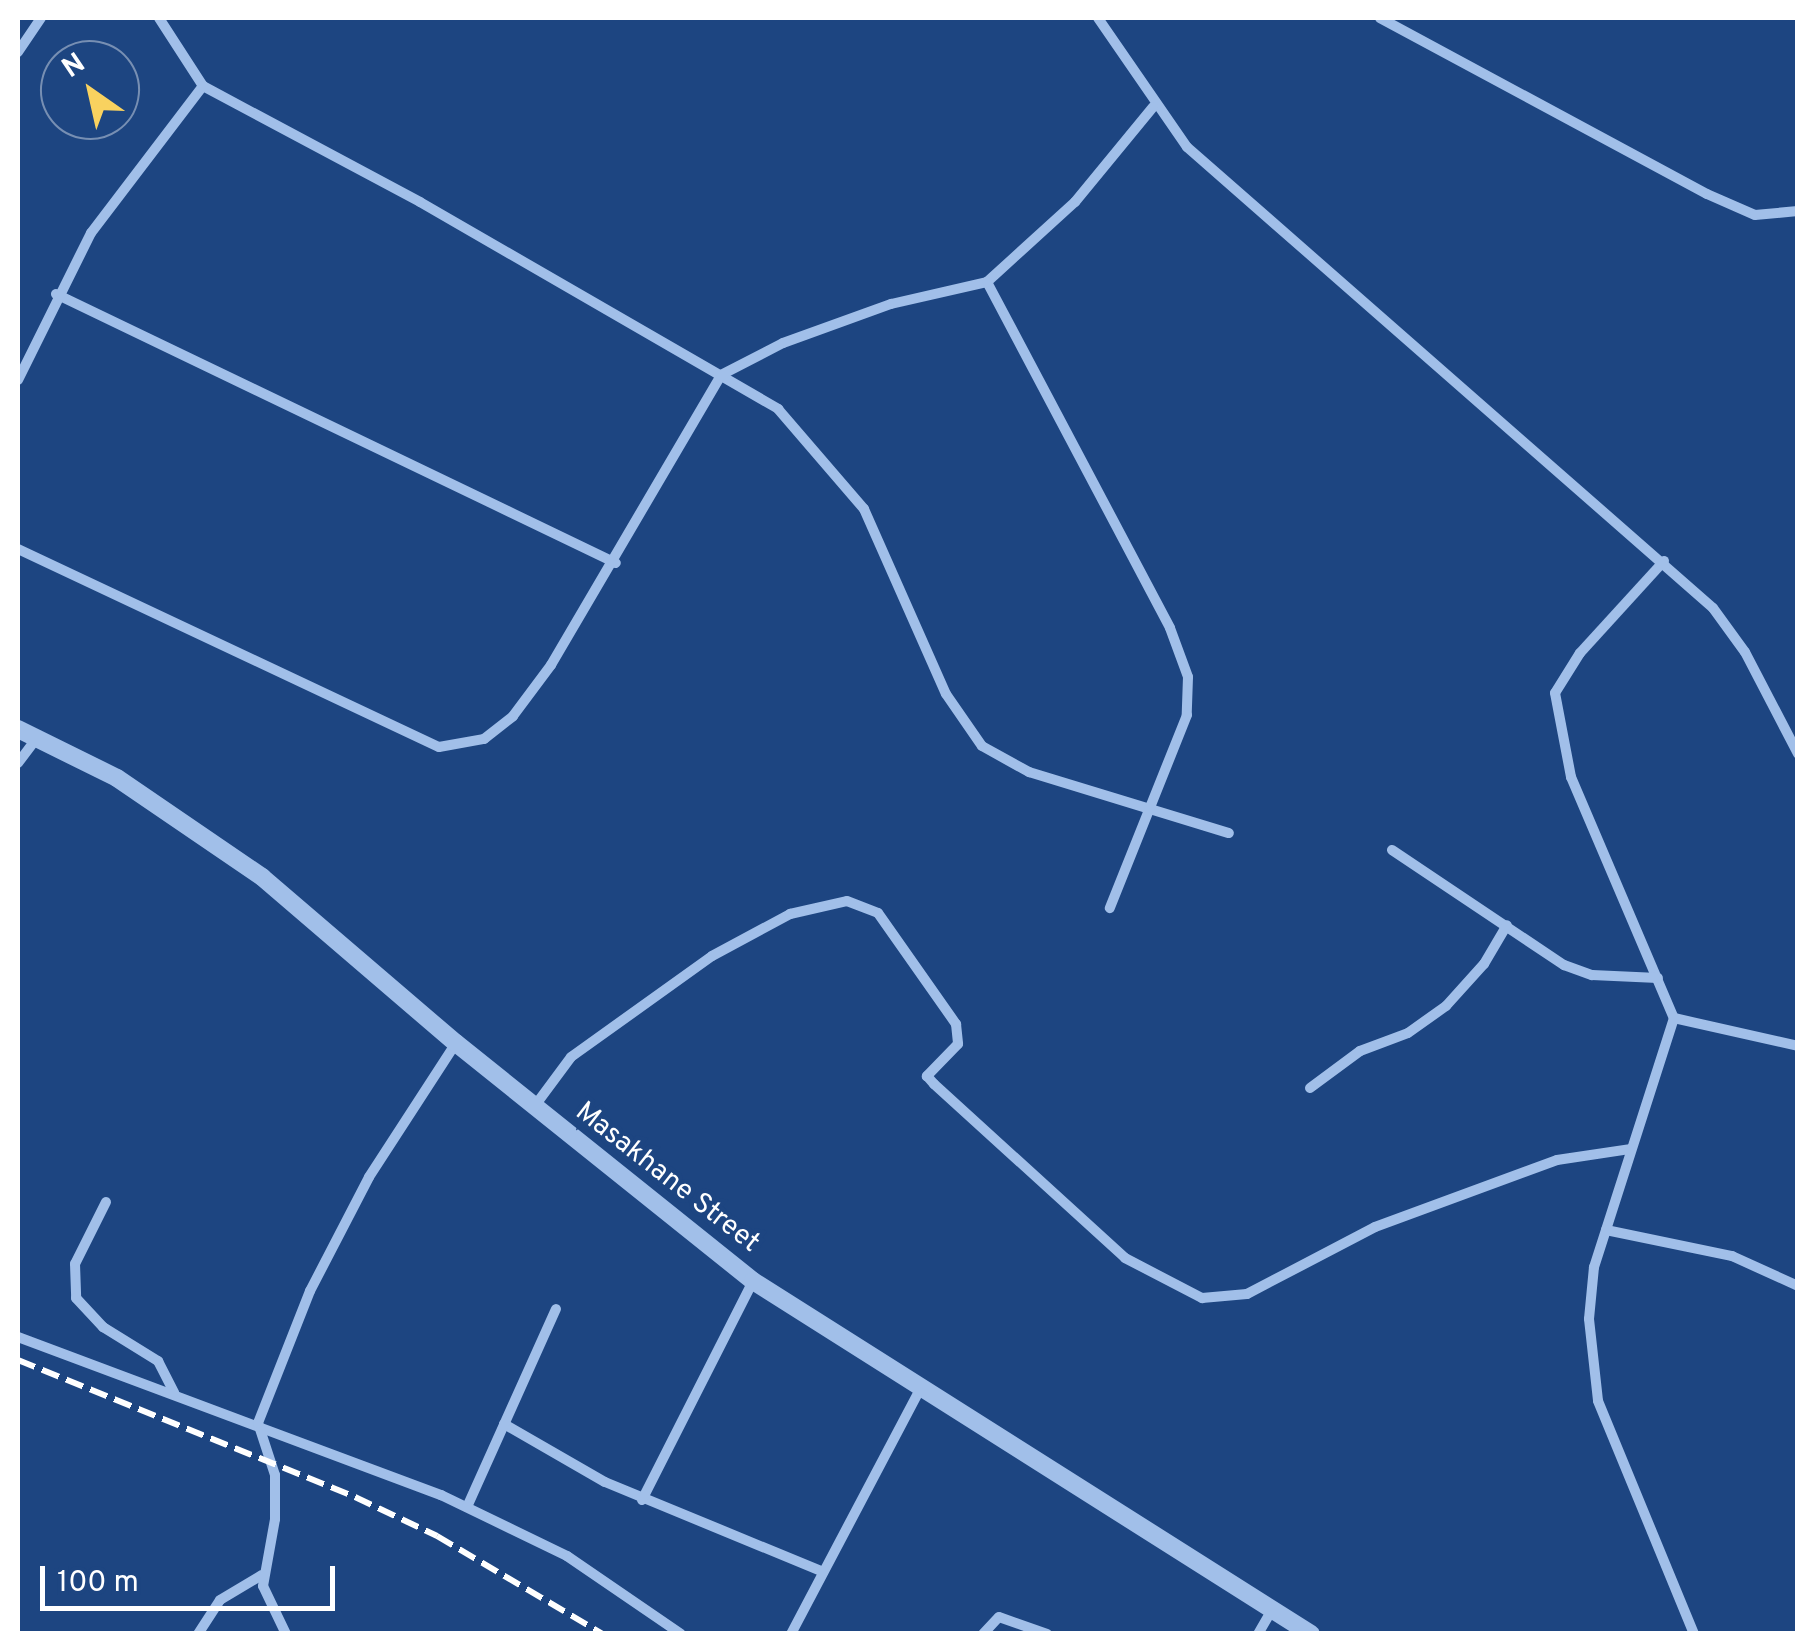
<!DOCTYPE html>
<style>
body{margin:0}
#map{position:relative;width:1815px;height:1651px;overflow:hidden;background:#1d4581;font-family:Overpass,sans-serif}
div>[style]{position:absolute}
.minor>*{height:10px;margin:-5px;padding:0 5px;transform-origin:5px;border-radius:5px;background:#a1bfe9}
.tertiary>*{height:18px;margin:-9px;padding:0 9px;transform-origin:9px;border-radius:9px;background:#a1bfe9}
.rail>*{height:6px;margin-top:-3px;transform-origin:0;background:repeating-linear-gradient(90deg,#fff 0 18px,transparent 0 26px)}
span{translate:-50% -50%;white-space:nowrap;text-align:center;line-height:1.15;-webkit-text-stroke:9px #1d4581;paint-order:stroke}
.street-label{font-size:28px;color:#fff}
.frame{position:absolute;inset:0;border:20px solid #fff;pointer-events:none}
.north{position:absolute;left:40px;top:40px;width:100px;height:100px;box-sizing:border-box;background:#1d4581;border:2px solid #778fb3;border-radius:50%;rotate:326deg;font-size:28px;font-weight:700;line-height:40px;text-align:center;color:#fff}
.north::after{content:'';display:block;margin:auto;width:35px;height:45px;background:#f9d25f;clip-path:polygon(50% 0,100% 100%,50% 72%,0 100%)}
.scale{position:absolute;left:40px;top:1566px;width:295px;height:45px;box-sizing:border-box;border:5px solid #fff;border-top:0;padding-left:12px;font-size:30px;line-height:35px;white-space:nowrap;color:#fff;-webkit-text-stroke:8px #1d4581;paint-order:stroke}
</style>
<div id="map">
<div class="minor">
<div style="left:159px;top:18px;width:81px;rotate:57.1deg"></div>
<div style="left:203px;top:86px;width:246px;rotate:28.1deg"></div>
<div style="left:420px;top:202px;width:414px;rotate:30deg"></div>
<div style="left:778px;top:409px;width:132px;rotate:49.3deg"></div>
<div style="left:864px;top:509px;width:202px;rotate:66.1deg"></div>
<div style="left:946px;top:694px;width:63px;rotate:55.3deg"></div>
<div style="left:982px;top:746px;width:54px;rotate:29deg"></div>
<div style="left:1029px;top:772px;width:209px;rotate:17deg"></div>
<div style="left:1098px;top:18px;width:157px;rotate:55.4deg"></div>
<div style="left:1187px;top:147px;width:699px;rotate:41.23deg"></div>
<div style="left:1713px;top:608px;width:54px;rotate:54deg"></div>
<div style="left:1745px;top:652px;width:115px;rotate:62.5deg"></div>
<div style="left:1380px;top:18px;width:371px;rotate:28.3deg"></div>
<div style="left:1707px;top:194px;width:52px;rotate:23.6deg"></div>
<div style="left:1755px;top:215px;width:43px;rotate:-5.3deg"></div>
<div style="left:18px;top:52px;width:41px;rotate:-55.9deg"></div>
<div style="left:987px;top:282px;width:391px;rotate:62.1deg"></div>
<div style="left:1170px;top:628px;width:52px;rotate:69.8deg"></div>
<div style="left:1188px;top:677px;width:38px;rotate:92deg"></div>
<div style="left:1187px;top:715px;width:208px;rotate:111.8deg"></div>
<div style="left:56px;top:294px;width:621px;rotate:25.66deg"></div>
<div style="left:18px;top:380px;width:164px;rotate:-63.6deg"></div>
<div style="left:91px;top:233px;width:185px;rotate:-52.7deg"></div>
<div style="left:18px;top:549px;width:465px;rotate:25.2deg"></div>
<div style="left:439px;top:747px;width:46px;rotate:-10.1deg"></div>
<div style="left:484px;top:739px;width:37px;rotate:-38deg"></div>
<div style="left:513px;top:716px;width:64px;rotate:-53.3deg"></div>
<div style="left:551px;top:665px;width:336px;rotate:-59.6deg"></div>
<div style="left:721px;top:375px;width:70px;rotate:-27.3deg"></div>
<div style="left:783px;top:343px;width:115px;rotate:-19.9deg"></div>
<div style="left:891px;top:304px;width:98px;rotate:-12.9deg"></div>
<div style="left:987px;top:282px;width:119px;rotate:-42.3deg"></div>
<div style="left:1075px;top:202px;width:123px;rotate:-50.6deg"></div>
<div style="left:1664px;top:561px;width:125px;rotate:132.4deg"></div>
<div style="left:1580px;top:653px;width:47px;rotate:122deg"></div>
<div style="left:1555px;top:693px;width:86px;rotate:79.2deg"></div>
<div style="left:1571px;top:777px;width:262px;rotate:66.9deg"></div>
<div style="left:18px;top:763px;width:31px;rotate:-53deg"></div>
<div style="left:1392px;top:850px;width:207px;rotate:33.8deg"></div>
<div style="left:1564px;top:965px;width:30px;rotate:20deg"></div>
<div style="left:1592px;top:975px;width:66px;rotate:2.6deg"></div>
<div style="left:1674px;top:1018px;width:262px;rotate:107.8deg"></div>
<div style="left:1594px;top:1267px;width:52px;rotate:95.5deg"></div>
<div style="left:1589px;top:1319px;width:82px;rotate:83.7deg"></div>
<div style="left:1598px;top:1401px;width:252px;rotate:67.6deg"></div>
<div style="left:1674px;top:1018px;width:127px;rotate:12.7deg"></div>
<div style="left:1310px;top:1088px;width:62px;rotate:-36.5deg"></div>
<div style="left:1360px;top:1051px;width:51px;rotate:-20.6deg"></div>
<div style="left:1408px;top:1033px;width:47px;rotate:-35.4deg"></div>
<div style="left:1446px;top:1006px;width:57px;rotate:-47.9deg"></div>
<div style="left:1484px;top:964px;width:45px;rotate:-59.5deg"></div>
<div style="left:534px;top:1107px;width:62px;rotate:-53.5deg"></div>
<div style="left:571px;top:1057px;width:173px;rotate:-35.6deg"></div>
<div style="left:712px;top:956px;width:89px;rotate:-28.3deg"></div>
<div style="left:790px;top:914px;width:58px;rotate:-12.8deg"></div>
<div style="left:847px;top:901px;width:33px;rotate:21deg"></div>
<div style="left:878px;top:913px;width:136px;rotate:54.9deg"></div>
<div style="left:956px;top:1024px;width:20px;rotate:84deg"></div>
<div style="left:958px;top:1044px;width:45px;rotate:134.1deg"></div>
<div style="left:927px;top:1076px;width:11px;rotate:49deg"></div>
<div style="left:934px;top:1084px;width:258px;rotate:42.3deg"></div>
<div style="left:1125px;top:1258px;width:87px;rotate:27.5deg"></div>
<div style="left:1202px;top:1298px;width:45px;rotate:-5.1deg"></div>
<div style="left:1247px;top:1294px;width:144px;rotate:-27.6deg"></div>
<div style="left:1375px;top:1227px;width:194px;rotate:-20.2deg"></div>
<div style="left:1557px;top:1160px;width:75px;rotate:-8.5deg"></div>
<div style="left:106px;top:1202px;width:69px;rotate:116.6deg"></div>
<div style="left:75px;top:1264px;width:34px;rotate:88deg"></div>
<div style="left:76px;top:1298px;width:40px;rotate:47deg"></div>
<div style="left:103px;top:1327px;width:65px;rotate:31.7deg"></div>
<div style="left:158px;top:1361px;width:36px;rotate:63deg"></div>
<div style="left:1606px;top:1230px;width:129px;rotate:11.7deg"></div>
<div style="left:1732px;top:1256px;width:72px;rotate:24.4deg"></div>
<div style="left:18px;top:1337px;width:452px;rotate:20.5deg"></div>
<div style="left:441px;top:1495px;width:140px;rotate:25.8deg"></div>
<div style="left:567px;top:1556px;width:138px;rotate:34.4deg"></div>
<div style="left:504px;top:1424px;width:116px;rotate:29.9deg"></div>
<div style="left:605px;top:1482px;width:236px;rotate:22.4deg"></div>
<div style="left:642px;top:1500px;width:246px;rotate:-63.1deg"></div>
<div style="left:467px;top:1507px;width:217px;rotate:-65.8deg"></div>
<div style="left:198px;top:1634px;width:40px;rotate:-57.1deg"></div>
<div style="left:220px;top:1600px;width:49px;rotate:-30.8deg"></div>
<div style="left:286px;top:1634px;width:53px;rotate:-115.6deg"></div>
<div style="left:263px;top:1586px;width:68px;rotate:-79.8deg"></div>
<div style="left:275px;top:1519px;width:44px;rotate:-90deg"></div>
<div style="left:275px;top:1475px;width:55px;rotate:-108.1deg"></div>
<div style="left:258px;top:1423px;width:142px;rotate:-68.5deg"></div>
<div style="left:310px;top:1291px;width:128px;rotate:-62.6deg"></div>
<div style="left:369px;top:1177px;width:160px;rotate:-57deg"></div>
<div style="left:791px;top:1634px;width:277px;rotate:-62.2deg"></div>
<div style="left:983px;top:1634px;width:23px;rotate:-47deg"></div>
<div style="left:999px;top:1617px;width:51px;rotate:19.5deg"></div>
<div style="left:1258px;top:1634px;width:28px;rotate:-60deg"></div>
</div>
<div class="tertiary">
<div style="left:18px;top:729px;width:110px;rotate:26.3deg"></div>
<div style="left:117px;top:778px;width:176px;rotate:34.3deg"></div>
<div style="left:262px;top:877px;width:255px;rotate:40.6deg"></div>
<div style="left:456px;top:1043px;width:381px;rotate:38.7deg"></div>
<div style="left:753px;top:1281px;width:660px;rotate:32.32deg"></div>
</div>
<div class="rail">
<div style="left:18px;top:1360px;width:364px;rotate:22.1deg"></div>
<div style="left:355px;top:1497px;width:91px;rotate:25.4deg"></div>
<div style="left:437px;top:1536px;width:193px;rotate:30.6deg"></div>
</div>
<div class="street-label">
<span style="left:667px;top:1178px;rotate:38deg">Masakhane Street</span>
</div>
<div class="frame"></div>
<div class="north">N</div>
<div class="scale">100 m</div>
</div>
